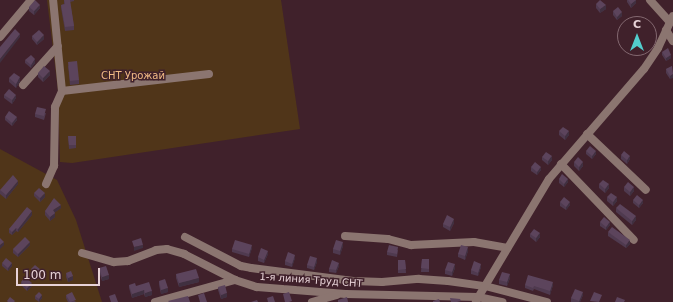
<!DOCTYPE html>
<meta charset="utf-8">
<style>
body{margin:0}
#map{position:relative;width:673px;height:302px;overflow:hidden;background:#40212b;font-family:"DejaVu Sans",sans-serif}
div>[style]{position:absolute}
.green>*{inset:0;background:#503519}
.minor>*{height:8px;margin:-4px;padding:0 4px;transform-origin:4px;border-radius:4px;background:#8b7570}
.wall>*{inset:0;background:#4f3a4f}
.shaded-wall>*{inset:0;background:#403040}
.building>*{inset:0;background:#5c445c}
span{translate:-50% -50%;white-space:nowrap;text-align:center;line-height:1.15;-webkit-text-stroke:3px #40212b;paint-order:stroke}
.park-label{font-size:10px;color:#f0b984}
.street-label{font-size:10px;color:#e7d2d7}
.north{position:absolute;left:617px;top:16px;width:40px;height:40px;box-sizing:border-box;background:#40212b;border:1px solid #836870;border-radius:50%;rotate:0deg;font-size:11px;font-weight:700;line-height:16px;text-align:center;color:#e7d2d7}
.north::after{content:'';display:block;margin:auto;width:14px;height:18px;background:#52cdcd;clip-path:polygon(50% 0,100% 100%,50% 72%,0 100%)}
.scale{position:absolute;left:16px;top:268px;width:84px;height:18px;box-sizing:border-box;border:2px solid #e7d2d7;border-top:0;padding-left:5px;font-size:12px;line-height:14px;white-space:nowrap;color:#e7d2d7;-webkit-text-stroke:3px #40212b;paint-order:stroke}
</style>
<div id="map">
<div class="green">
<div style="clip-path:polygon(47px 0,281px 0,300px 129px,72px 163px,60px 162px,58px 91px)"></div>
<div style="clip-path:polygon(0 149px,57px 180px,76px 220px,102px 302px,0 302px)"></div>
</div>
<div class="minor">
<div style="left:650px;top:0;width:30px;rotate:48deg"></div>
<div style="left:666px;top:30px;width:13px;rotate:58deg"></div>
<div style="left:0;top:37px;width:48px;rotate:-50deg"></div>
<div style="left:23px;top:85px;width:52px;rotate:-48.1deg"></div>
<div style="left:62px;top:91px;width:148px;rotate:-6.6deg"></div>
<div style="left:587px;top:134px;width:81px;rotate:43.5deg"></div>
<div style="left:561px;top:164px;width:105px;rotate:46.2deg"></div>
<div style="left:46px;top:184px;width:20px;rotate:-66deg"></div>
<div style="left:54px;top:166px;width:59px;rotate:-89deg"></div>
<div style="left:55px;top:107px;width:17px;rotate:-66deg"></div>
<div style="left:62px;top:91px;width:91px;rotate:-95.6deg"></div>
<div style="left:345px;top:236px;width:43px;rotate:4deg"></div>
<div style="left:388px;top:239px;width:24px;rotate:15deg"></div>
<div style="left:411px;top:245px;width:63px;rotate:-2.7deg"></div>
<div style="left:474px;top:242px;width:34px;rotate:10deg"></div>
<div style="left:185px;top:237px;width:63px;rotate:27.4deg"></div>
<div style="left:241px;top:266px;width:10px;rotate:11deg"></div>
<div style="left:251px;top:268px;width:103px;rotate:7.3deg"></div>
<div style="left:353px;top:281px;width:29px;rotate:2deg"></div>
<div style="left:382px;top:282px;width:37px;rotate:-5deg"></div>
<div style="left:419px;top:279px;width:29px;rotate:4deg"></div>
<div style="left:448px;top:281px;width:37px;rotate:8deg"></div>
<div style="left:485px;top:286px;width:64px;rotate:14.5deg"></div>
<div style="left:82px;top:253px;width:33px;rotate:16deg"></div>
<div style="left:114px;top:262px;width:14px;rotate:-4deg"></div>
<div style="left:128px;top:261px;width:30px;rotate:-21deg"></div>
<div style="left:156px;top:250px;width:11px;rotate:-5deg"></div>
<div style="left:167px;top:249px;width:18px;rotate:16deg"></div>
<div style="left:184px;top:254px;width:57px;rotate:27deg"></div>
<div style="left:235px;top:280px;width:23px;rotate:18deg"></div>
<div style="left:257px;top:287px;width:89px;rotate:4.5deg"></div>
<div style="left:346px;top:294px;width:132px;rotate:1.3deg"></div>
<div style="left:478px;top:297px;width:25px;rotate:12deg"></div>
<div style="left:476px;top:301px;width:142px;rotate:-59.1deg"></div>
<div style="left:549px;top:179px;width:145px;rotate:-49.2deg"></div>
<div style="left:644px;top:69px;width:25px;rotate:-56deg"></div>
<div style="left:658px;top:48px;width:35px;rotate:-65deg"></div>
<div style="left:155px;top:302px;width:83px;rotate:-15.4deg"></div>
<div style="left:312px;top:302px;width:26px;rotate:-16deg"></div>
</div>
<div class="wall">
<div style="clip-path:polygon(64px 0,74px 0,74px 1px,70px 2px,74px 26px,74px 30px,65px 31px,61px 8px,61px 5px,64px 4px)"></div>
<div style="clip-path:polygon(627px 0,636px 0,636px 3px,631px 8px,627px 2px)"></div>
<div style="clip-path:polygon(596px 4px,606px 9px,600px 13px,596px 8px)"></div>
<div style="clip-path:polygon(29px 7px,40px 8px,34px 15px,29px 11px)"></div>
<div style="clip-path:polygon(613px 11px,622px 16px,617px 20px,613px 15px)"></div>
<div style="clip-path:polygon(625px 26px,625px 37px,622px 33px,622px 29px)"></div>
<div style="clip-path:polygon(32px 36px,44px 39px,37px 45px,32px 39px)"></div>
<div style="clip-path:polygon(662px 52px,671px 58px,666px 61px,662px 55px)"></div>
<div style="clip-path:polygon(25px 60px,35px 63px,31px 68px,25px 63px)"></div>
<div style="clip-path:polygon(68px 65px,79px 80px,79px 84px,70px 85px)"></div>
<div style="clip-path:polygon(672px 66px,670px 79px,666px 73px,666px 69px)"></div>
<div style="clip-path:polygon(38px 73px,50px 75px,43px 82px,38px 77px)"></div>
<div style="clip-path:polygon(9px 78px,20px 81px,16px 88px,9px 82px)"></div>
<div style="clip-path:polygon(4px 95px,16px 98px,12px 104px,4px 98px)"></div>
<div style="clip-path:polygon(46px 113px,44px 120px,35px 117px,35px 114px)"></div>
<div style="clip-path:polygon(5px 117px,17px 120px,12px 126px,5px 120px)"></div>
<div style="clip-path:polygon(559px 131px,569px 135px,565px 140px,559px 135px)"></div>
<div style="clip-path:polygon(68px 136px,76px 136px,76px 148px,69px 149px)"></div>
<div style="clip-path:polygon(586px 151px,596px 154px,592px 159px,586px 154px)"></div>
<div style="clip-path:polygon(621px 155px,630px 159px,627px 164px,621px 159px)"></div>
<div style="clip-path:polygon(542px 157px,552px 160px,548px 165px,542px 160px)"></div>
<div style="clip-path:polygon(574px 162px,583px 166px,579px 171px,574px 166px)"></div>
<div style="clip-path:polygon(531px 167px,541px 170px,537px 175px,531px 171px)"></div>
<div style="clip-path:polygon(559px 179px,568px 182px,564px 187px,559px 183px)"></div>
<div style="clip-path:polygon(18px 184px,6px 199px,0 194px,0 190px)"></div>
<div style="clip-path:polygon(599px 184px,609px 188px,605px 193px,599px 188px)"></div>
<div style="clip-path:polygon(624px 187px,634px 191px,630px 196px,624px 191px)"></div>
<div style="clip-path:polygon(34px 193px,45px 197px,40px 202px,34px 196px)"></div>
<div style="clip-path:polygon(607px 197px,617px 201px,613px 206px,607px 201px)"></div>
<div style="clip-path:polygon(633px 200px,643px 203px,639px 208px,633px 203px)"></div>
<div style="clip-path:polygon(560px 202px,570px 205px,566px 210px,560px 206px)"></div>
<div style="clip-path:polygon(61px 208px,55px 212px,55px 217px,50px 221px,45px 215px,45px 211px)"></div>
<div style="clip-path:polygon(616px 208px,636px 220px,632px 225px,616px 212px)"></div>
<div style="clip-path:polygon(32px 215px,18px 232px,16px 231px,12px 235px,9px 233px,9px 229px)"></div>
<div style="clip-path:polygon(600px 222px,610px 225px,606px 230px,600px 226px)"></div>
<div style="clip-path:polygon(454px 223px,450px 231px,443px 227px,443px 224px)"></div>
<div style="clip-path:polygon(608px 232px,630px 244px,626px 248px,608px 236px)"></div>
<div style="clip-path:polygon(530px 234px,540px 237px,536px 242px,530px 237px)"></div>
<div style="clip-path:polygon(30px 245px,18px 257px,13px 253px,13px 249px)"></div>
<div style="clip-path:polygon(343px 246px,340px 255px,333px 253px,333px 249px)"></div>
<div style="clip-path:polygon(252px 248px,249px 257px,232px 252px,232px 249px)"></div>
<div style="clip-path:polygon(398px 250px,397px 257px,387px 255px,387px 252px)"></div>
<div style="clip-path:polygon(468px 251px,465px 260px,458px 257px,458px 254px)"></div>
<div style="clip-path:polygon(268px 254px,264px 263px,258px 261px,258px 257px)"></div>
<div style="clip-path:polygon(295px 258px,292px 267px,285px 265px,285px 261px)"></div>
<div style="clip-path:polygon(422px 259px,429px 259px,429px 272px,421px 272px)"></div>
<div style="clip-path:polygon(398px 260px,405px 260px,406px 273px,398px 273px)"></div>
<div style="clip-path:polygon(317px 262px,314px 270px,307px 268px,307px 265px)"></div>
<div style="clip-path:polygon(2px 263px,12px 266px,8px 271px,2px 266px)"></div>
<div style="clip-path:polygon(339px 266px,336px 273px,329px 272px,329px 269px)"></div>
<div style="clip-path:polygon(481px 267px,478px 276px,471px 274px,471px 270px)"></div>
<div style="clip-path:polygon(99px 268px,109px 279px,102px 281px,99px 271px)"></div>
<div style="clip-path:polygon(455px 268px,452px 276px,445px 274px,445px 270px)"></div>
<div style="clip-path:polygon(31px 269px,41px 274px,37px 278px,31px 273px)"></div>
<div style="clip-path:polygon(66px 273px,73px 280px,68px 282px,66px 277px)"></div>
<div style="clip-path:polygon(176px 274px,199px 282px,179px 287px,176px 278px)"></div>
<div style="clip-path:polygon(510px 278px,507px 286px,499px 284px,499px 280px)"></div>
<div style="clip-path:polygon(159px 281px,168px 292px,161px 294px,159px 285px)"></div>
<div style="clip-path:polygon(21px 282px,32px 286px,27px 291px,21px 285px)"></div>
<div style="clip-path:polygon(129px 285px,136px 286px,152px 295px,145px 297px,144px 294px,132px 298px,129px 288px)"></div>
<div style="clip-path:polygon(525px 285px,553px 285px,550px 295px,534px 289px,533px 291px,525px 288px)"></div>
<div style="clip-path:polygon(218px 287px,227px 297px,221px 299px,218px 290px)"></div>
<div style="clip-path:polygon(66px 295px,76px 302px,68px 302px,66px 298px)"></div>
<div style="clip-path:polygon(583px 295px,580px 302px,571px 302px,571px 298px)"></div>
<div style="clip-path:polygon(35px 296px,42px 298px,39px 302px,35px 299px)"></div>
</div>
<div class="shaded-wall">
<div style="clip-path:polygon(636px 0,636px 3px,631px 8px,631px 4px)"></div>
<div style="clip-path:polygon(40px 5px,40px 8px,34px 15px,34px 11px)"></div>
<div style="clip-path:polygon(606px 5px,606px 9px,600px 13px,600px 9px)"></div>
<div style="clip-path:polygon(622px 12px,622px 16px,617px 20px,617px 17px)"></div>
<div style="clip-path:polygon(20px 34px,20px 37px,0 63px,0 59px)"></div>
<div style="clip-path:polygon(44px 35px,44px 39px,37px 45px,37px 42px)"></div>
<div style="clip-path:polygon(671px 55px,671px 58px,666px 61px,666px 58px)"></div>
<div style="clip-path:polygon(35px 59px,35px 63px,31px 68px,31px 65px)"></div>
<div style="clip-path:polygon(50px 71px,50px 75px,43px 82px,43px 78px)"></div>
<div style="clip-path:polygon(673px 74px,673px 78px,670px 79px,670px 76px)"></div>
<div style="clip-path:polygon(20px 77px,20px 81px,16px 88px,16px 84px)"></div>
<div style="clip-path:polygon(16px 95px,16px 98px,12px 104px,12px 100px)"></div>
<div style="clip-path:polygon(17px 117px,17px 120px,12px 126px,12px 123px)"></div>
<div style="clip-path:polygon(569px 131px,569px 135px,565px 140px,565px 136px)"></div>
<div style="clip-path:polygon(596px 151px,596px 154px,592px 159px,592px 156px)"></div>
<div style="clip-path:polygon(552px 156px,552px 160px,548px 165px,548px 161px)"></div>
<div style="clip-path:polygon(630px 156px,630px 159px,627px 164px,627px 160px)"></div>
<div style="clip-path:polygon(583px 162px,583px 166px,579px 171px,579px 167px)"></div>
<div style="clip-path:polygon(541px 167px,541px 170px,537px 175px,537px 172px)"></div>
<div style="clip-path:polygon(568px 179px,568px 182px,564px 187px,564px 184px)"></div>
<div style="clip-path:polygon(18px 181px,18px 184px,6px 199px,6px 195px)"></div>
<div style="clip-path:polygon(609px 184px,609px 188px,605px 193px,605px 189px)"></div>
<div style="clip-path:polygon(634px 187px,634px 191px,630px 196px,630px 192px)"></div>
<div style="clip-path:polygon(45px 193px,45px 197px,40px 202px,40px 198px)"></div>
<div style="clip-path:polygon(617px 197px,617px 201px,613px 206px,613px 202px)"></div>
<div style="clip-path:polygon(643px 200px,643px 203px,639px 208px,639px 205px)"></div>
<div style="clip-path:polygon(570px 202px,570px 205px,566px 210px,566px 207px)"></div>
<div style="clip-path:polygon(61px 205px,61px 208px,53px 214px,53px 210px)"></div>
<div style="clip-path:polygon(32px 211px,32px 215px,18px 232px,18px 229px)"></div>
<div style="clip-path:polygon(55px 213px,55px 217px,50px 221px,50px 217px)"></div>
<div style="clip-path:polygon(636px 216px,636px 220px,632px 225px,632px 221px)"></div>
<div style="clip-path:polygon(454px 219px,454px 223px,450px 231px,450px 227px)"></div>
<div style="clip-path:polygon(610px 222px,610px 225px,606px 230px,606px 227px)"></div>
<div style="clip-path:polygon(16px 228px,16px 231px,12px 235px,12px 232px)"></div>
<div style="clip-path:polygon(540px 233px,540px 237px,536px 242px,536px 238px)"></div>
<div style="clip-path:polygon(630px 240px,630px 244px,626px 248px,626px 245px)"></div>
<div style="clip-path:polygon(4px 242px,4px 245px,0 249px,0 245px)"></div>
<div style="clip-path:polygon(30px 242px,30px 245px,18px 257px,18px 254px)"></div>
<div style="clip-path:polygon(343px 242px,343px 246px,340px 255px,340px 251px)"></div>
<div style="clip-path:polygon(143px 245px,143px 248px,134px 251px,134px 247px)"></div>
<div style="clip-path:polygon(252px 245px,252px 248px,249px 257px,249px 254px)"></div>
<div style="clip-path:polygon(468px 247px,468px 251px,465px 260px,465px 256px)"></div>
<div style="clip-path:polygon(268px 251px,268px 254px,264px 263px,264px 260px)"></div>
<div style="clip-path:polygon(295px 255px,295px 258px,292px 267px,292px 264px)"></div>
<div style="clip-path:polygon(317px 258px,317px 262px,314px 270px,314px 267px)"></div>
<div style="clip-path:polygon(12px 263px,12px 266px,8px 271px,8px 268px)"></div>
<div style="clip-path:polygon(339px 263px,339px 266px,336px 273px,336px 270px)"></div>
<div style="clip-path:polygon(455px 264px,455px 268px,452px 276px,452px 272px)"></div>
<div style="clip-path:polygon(481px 264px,481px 267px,478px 276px,478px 273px)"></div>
<div style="clip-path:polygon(41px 270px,41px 274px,37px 278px,37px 275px)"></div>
<div style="clip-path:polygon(510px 274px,510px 278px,507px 286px,507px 282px)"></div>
<div style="clip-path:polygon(109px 275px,109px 279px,102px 281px,102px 277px)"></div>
<div style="clip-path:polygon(73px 276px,73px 280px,68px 282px,68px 278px)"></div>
<div style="clip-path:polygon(199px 278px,199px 282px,179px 287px,179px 283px)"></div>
<div style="clip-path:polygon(553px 282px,553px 285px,550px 295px,550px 291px)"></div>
<div style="clip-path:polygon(32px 283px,32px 286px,27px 291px,27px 288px)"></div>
<div style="clip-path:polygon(168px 288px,168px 292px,161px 294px,161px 290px)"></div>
<div style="clip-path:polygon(144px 290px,144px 294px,132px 298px,132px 294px)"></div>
<div style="clip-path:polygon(152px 291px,152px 295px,145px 297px,145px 293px)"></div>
<div style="clip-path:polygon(583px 292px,583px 295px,580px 302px,579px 302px)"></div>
<div style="clip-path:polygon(227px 293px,227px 297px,221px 299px,221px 295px)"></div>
<div style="clip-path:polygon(42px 295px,42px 298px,39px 302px,39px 299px)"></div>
</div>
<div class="building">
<div style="clip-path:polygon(35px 0,40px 5px,34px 11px,29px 7px)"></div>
<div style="clip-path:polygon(64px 0,70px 0,74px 26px,65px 27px,61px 5px,65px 4px)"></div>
<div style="clip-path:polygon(600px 0,606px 5px,600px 9px,596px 4px)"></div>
<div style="clip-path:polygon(628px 0,636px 0,631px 4px)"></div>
<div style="clip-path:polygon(618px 7px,622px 12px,617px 17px,613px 11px)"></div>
<div style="clip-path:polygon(625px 26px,625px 33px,622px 29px)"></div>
<div style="clip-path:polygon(15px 29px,20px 34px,0 59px,0 47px)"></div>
<div style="clip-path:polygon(39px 30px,44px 35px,37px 42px,32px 36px)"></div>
<div style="clip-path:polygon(668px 48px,671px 55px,666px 58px,662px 52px)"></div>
<div style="clip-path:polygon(31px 55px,35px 59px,31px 65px,25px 60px)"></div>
<div style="clip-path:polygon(77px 61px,79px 80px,70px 81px,68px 62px)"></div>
<div style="clip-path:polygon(44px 66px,50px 71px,43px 78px,38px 73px)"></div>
<div style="clip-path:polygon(672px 66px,673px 74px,670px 76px,666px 69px)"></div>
<div style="clip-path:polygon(14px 73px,20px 77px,16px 84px,9px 78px)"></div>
<div style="clip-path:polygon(9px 89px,16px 95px,12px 100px,4px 95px)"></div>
<div style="clip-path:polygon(37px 107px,46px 109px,44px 116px,35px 114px)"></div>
<div style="clip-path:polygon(9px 111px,17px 117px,12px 123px,5px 117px)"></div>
<div style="clip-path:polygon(563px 127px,569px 131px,565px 136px,559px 131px)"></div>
<div style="clip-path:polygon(68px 136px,76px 136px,76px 145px,69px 145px)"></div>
<div style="clip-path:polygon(590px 146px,596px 151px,592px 156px,586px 151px)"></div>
<div style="clip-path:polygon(624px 151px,630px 156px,627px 160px,621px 155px)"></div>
<div style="clip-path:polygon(546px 152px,552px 156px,548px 161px,542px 157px)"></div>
<div style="clip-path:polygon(578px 157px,583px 162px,579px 167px,574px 162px)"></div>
<div style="clip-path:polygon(535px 162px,541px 167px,537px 172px,531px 167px)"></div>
<div style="clip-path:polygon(562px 174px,568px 179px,564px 184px,559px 179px)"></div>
<div style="clip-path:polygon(13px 175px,18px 181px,6px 195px,0 190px)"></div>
<div style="clip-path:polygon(603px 180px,609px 184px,605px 189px,599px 184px)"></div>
<div style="clip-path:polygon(628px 182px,634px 187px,630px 192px,624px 187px)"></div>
<div style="clip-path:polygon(39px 188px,45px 193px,40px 198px,34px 193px)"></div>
<div style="clip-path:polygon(611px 193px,617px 197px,613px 202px,607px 197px)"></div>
<div style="clip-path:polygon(637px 195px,643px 200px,639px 205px,633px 200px)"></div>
<div style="clip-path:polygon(564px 197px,570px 202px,566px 207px,560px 202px)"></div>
<div style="clip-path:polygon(54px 198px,61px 205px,53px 210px,55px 213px,50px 217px,45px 211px)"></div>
<div style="clip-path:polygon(620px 204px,636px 216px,632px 221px,616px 208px)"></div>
<div style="clip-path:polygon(27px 207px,32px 211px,18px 229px,16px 228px,12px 232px,9px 229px)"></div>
<div style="clip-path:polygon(447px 215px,454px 219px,450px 227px,443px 224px)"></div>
<div style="clip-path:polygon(604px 217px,610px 222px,606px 227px,600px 222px)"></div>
<div style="clip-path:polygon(612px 227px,630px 240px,626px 245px,608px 232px)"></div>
<div style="clip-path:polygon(534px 229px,540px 233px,536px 238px,530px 234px)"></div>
<div style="clip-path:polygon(25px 237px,30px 242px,18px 254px,13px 249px)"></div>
<div style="clip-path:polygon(0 238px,4px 242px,0 245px)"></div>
<div style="clip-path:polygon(141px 238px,143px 245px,134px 247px,132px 241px)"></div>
<div style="clip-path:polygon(235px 240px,252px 245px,249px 254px,232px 249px)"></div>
<div style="clip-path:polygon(336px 240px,343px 242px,340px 251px,333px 249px)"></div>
<div style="clip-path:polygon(389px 245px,398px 247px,397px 254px,387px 252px)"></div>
<div style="clip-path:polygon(461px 245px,468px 247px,465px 256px,458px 254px)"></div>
<div style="clip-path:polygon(261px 248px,268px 251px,264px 260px,258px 257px)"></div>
<div style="clip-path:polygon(288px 252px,295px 255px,292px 264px,285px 261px)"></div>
<div style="clip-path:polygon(310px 256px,317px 258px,314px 267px,307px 265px)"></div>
<div style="clip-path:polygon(6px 258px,12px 263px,8px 268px,2px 263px)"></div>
<div style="clip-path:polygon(422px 259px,429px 259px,429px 269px,421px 268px)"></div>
<div style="clip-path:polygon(332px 260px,339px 263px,336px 270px,329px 269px)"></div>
<div style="clip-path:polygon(398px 260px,405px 260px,406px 269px,398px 270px)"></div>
<div style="clip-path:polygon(474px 261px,481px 264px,478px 273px,471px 270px)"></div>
<div style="clip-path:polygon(448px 262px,455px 264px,452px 272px,445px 270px)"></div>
<div style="clip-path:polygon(35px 265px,41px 270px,37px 275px,31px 269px)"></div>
<div style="clip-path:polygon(106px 266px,109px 275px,102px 277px,99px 268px)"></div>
<div style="clip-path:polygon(196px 269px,199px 278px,179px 283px,176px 274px)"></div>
<div style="clip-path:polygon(71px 271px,73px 276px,68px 278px,66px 273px)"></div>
<div style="clip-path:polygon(502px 272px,510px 274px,507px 282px,499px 280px)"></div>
<div style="clip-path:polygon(528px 275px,553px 282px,550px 291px,534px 286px,533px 288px,525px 285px)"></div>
<div style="clip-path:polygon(25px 277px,32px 283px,27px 288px,21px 282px)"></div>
<div style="clip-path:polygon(165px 279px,168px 288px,161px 290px,159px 281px)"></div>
<div style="clip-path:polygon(149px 282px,152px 291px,145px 293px,144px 290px,132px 294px,129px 285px,135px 283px,136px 286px)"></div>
<div style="clip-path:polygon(225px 285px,227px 293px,221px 295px,218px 287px)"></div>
<div style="clip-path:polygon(575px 289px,583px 292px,579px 301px,571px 298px)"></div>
<div style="clip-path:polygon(39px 292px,42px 295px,39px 299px,35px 296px)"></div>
<div style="clip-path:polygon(72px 292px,76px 300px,70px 302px,66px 295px)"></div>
<div style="clip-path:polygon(289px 292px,292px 301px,289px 302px,285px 302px,283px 294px)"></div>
<div style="clip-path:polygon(594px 292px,602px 295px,599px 302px,590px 301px)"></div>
<div style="clip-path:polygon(204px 293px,207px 302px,200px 302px,198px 295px)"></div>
<div style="clip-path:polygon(115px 294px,118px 302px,111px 302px,109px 296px)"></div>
<div style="clip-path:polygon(188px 296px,190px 302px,169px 302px,168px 301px)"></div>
<div style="clip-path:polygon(273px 296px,275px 302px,268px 302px,267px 298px)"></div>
<div style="clip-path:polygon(10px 297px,15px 301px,14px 302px,8px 302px,7px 301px)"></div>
<div style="clip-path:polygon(347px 297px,348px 302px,338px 302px,338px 300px)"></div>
<div style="clip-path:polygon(617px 297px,625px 300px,624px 302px,615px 302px)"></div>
<div style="clip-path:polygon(450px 298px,460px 299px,461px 301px,457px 302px,451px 302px)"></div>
<div style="clip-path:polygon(439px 299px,440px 302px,433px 302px,433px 301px)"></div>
<div style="clip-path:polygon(257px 300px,258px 302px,251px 302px)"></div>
</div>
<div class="park-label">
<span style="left:133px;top:76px">СНТ Урожай</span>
</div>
<div class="street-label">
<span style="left:311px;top:280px;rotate:4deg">1-я линия Труд СНТ</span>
</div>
<div class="north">С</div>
<div class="scale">100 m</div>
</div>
